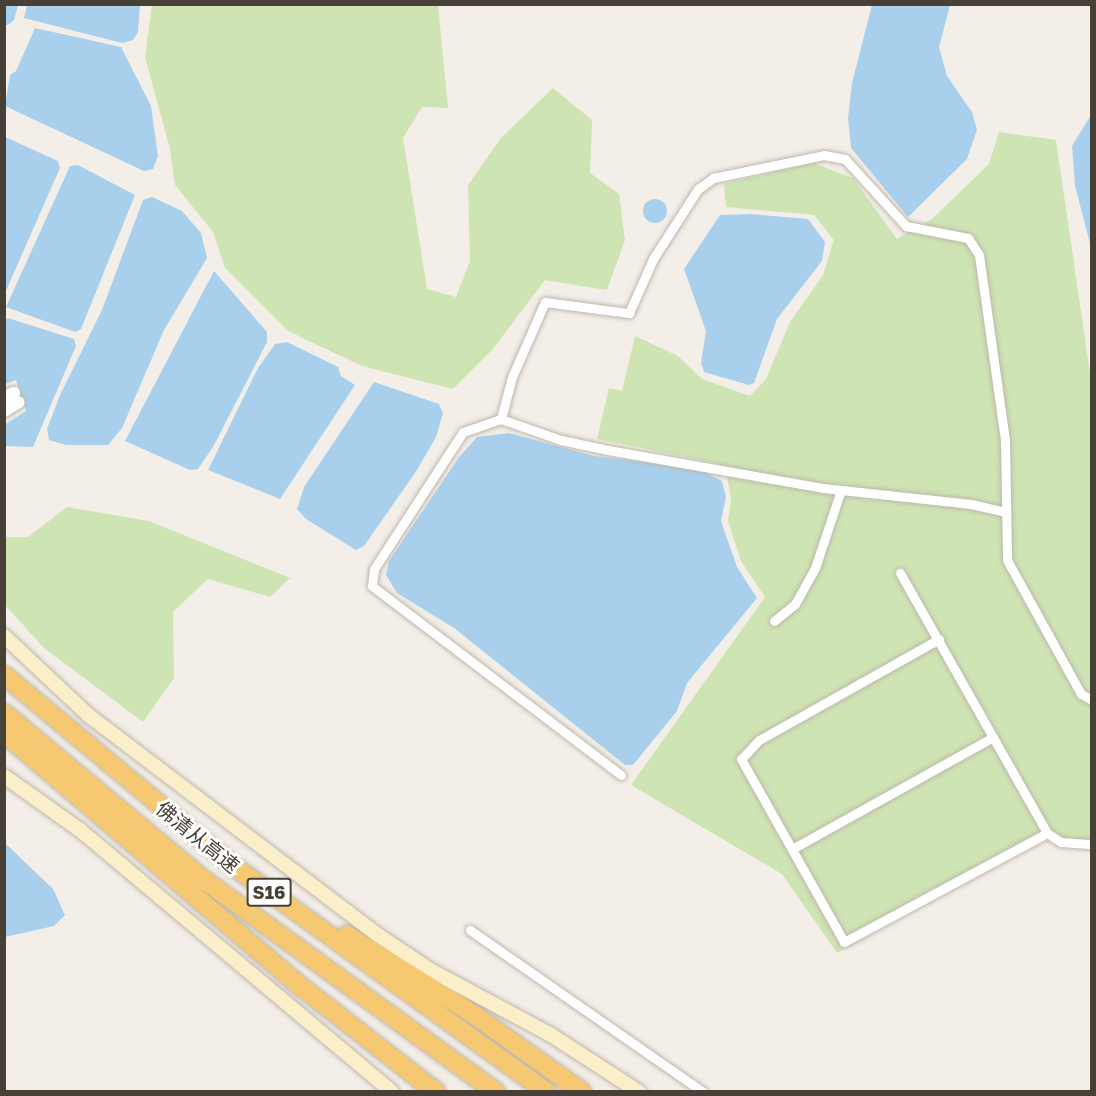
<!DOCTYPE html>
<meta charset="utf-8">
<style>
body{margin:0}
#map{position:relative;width:1096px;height:1096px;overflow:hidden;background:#f3efe8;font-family:"Golos Text","Noto Sans SC",sans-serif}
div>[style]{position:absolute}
.green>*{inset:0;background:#cee4b3}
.water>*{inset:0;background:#a8d0ec}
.round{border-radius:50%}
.roads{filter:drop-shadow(0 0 2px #beb7ab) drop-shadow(0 0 2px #beb7ab)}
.minor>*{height:9px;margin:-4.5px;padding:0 4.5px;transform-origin:4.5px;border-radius:4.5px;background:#fff}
.tertiary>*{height:12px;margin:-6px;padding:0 6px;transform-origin:6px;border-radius:6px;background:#fff}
.secondary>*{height:14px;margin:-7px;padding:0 7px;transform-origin:7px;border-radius:7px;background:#fbefc9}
.motorway>*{height:18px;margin:-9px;padding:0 9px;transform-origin:9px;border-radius:9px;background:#f5c871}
span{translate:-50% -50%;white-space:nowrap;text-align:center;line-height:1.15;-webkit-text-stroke:6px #fff;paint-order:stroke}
.shield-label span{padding:2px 4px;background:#fff;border:2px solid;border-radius:4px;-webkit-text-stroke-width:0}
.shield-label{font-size:18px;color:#464037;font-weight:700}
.street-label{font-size:20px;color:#464037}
.frame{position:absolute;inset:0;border:6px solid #464037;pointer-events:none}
</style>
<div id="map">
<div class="green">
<div style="clip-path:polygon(152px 5px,438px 5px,448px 108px,422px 107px,403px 138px,427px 289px,456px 297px,470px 261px,468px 185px,501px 138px,553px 88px,592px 120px,590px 173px,619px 194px,625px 240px,607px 290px,545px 280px,492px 350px,453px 389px,362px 366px,288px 331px,225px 268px,213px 232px,175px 185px,170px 149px,145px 57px)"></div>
<div style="clip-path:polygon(999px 132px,1056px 140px,1092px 387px,1091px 847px,1045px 837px,837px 953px,782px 874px,631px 785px,765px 597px,741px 561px,728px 521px,731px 500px,725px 465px,597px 439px,609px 388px,622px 391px,635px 336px,678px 356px,702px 379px,750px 396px,766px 379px,790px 322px,823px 275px,834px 240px,814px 215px,726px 207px,724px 184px,813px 163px,853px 178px,897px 239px,932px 219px,989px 164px)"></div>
<div style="clip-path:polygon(67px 507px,149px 521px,290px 578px,270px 597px,208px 579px,173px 612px,174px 678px,143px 722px,44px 648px,5px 605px,5px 537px,28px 537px)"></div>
</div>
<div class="water">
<div style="clip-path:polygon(5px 4px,18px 5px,14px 20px,8px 25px,5px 25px)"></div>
<div style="clip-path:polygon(27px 5px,140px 5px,138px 32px,133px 40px,122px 43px,24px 18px)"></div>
<div style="clip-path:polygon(872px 5px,950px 5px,939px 47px,947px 76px,972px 112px,977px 130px,967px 159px,908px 217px,851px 148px,848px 118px,852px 83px)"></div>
<div style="clip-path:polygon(35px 28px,121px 47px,151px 106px,158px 156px,153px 169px,144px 171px,5px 106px,10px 75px,16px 71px)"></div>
<div style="clip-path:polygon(1091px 115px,1091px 247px,1075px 186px,1072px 146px)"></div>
<div style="clip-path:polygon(5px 137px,58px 161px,60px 168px,5px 293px)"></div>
<div style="clip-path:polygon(78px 165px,135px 195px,81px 329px,75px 332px,6px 307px,70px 166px)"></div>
<div style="clip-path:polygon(152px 197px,182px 211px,201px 233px,207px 258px,164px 330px,122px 428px,108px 445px,66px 445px,49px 440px,47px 429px,60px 395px,102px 310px,143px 200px)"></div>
<div class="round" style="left:643px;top:199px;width:24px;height:24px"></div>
<div style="clip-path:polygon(750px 214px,808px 219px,825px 242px,822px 261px,777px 319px,754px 383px,749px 385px,704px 372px,701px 363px,706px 331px,684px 269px,720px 215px)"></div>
<div style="clip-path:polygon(214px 271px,267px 332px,267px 342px,213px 447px,198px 469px,190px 470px,125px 441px)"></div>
<div style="clip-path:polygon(8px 318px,74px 339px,76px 346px,33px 447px,5px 446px,4px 425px,26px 411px,16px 380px,5px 384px,5px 320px)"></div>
<div style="clip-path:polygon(287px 342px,338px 367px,341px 376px,355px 385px,280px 499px,208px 470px,258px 368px,275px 344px)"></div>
<div style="clip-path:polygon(374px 382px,439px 404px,443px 413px,436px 437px,417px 470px,364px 546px,356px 550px,306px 519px,297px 509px,304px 487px)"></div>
<div style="clip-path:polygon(509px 433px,594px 456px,697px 468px,722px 481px,726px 497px,721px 521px,737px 567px,757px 598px,687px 683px,677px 711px,633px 765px,625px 765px,454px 628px,397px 593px,386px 575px,389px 561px,459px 457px,477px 437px)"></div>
<div style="clip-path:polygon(5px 843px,53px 889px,65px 915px,54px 926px,5px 937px)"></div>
</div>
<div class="roads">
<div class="minor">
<div style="left:501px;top:419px;width:64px;rotate:19.3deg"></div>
<div style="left:561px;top:440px;width:48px;rotate:12deg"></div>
<div style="left:608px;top:450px;width:218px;rotate:10deg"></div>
<div style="left:823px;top:488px;width:149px;rotate:6.2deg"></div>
<div style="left:971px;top:504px;width:36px;rotate:13deg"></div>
<div style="left:900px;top:573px;width:299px;rotate:60.5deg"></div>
<div style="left:774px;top:621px;width:27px;rotate:-39deg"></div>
<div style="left:795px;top:604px;width:41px;rotate:-60.9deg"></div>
<div style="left:815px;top:568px;width:82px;rotate:-71.6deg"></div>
<div style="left:939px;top:639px;width:206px;rotate:150.7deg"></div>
<div style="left:759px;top:740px;width:26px;rotate:133deg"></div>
<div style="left:741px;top:759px;width:210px;rotate:60.6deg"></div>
<div style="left:844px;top:942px;width:230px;rotate:-28.2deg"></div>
<div style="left:1047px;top:833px;width:17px;rotate:33deg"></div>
<div style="left:1061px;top:842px;width:31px;rotate:4deg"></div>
<div style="left:621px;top:775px;width:313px;rotate:-142.8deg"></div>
<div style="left:372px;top:586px;width:17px;rotate:-83deg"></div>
<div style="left:374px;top:569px;width:163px;rotate:-57deg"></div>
<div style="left:463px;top:432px;width:40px;rotate:-18.9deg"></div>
<div style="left:501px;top:419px;width:43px;rotate:-75.3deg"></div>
<div style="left:512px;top:377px;width:82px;rotate:-66.3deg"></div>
<div style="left:545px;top:302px;width:85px;rotate:7.5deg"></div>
<div style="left:629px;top:313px;width:59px;rotate:-66deg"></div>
<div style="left:653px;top:259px;width:83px;rotate:-57.3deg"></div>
<div style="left:698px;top:189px;width:19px;rotate:-36deg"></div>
<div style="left:713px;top:178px;width:113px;rotate:-11.7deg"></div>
<div style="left:824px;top:155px;width:21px;rotate:11deg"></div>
<div style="left:845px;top:159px;width:91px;rotate:47.7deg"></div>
<div style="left:906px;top:226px;width:63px;rotate:11deg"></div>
<div style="left:968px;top:238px;width:20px;rotate:57deg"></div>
<div style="left:979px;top:255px;width:187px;rotate:82deg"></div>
<div style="left:1005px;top:440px;width:120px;rotate:89deg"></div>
<div style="left:1007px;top:560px;width:153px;rotate:61.1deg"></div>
<div style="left:1081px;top:694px;width:13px;rotate:29deg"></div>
<div style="left:792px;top:849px;width:230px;rotate:-29.1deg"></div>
<div style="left:470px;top:930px;width:284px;rotate:34.8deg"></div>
</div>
<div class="tertiary">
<div style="left:4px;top:397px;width:11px;rotate:-22deg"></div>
<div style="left:4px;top:411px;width:17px;rotate:-31deg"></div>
</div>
<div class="secondary">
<div style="left:4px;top:636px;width:115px;rotate:43.2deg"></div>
<div style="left:88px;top:715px;width:364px;rotate:37.2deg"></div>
<div style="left:378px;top:935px;width:63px;rotate:33.9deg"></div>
<div style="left:430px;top:970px;width:137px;rotate:28.2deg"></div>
<div style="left:551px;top:1035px;width:105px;rotate:32.9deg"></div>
<div style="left:4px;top:776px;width:93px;rotate:35.4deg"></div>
<div style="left:80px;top:830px;width:407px;rotate:40deg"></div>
</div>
<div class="motorway">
<div style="left:4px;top:675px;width:297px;rotate:39.8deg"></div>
<div style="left:232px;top:865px;width:388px;rotate:35.8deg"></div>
<div style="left:4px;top:713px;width:256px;rotate:39.9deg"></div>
<div style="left:200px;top:877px;width:366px;rotate:36deg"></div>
<div style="left:4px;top:733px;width:393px;rotate:40.5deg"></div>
<div style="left:303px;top:988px;width:169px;rotate:38deg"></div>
<div style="left:347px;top:935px;width:152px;rotate:32.1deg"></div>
<div style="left:476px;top:1016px;width:130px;rotate:35.6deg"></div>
</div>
</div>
<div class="shield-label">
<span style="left:269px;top:892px">S16</span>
</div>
<div class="street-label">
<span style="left:198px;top:837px;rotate:39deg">佛清从高速</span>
</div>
<div class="frame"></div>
</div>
